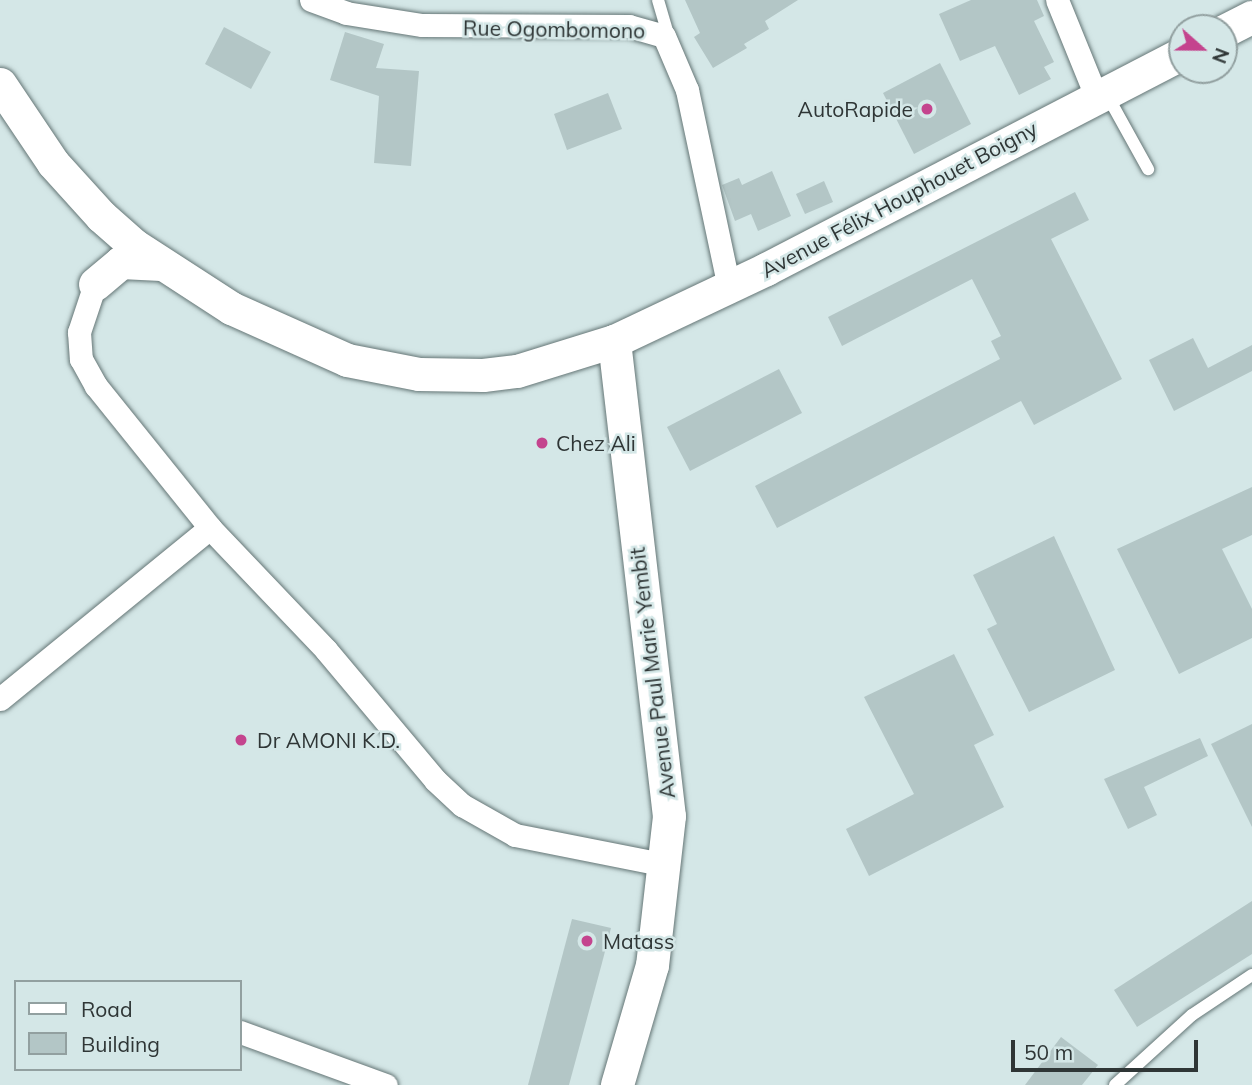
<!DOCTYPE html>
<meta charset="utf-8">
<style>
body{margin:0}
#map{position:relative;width:1252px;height:1085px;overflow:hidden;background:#d4e7e7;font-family:Mulish,sans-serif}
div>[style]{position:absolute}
.building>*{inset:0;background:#b3c6c6}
.roads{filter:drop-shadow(0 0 2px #657676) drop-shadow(0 0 2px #657676)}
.lane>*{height:12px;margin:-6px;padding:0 6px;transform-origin:6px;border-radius:6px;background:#fff}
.street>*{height:23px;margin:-11.5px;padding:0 11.5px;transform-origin:11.5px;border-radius:11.5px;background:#fff}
.secondary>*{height:33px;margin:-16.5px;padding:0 16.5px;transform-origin:16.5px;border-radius:16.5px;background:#fff}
.dots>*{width:19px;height:19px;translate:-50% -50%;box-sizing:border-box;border:4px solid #d4e7e7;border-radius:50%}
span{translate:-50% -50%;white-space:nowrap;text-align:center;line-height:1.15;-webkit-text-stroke:5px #d4e7e7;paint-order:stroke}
.street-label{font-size:21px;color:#2f3636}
.poi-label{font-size:21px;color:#2f3636}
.right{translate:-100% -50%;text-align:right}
.left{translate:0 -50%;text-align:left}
.legend{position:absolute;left:14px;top:980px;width:228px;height:91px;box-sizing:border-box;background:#d4e7e7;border:2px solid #92a0a0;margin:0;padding:9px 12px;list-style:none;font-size:21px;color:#2f3636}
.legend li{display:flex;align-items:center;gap:14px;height:35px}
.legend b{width:35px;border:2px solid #92a0a0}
.north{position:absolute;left:1168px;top:14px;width:70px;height:70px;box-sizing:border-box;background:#d4e7e7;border:2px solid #92a0a0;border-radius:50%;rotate:111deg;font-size:19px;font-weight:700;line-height:28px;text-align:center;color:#2f3636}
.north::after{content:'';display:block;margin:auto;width:24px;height:32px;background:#c4448e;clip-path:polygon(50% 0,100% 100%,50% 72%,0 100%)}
.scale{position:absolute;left:1011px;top:1040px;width:187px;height:32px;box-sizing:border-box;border:4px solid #2f3636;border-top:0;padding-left:9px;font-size:21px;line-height:24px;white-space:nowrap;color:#2f3636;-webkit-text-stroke:5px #d4e7e7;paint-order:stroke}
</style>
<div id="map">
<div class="building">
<div style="clip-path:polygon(685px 0,798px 0,765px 21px,769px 29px,744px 44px,747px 48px,713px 68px,694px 37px,700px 33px)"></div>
<div style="clip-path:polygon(971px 0,1037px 0,1044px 16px,1034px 21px,1054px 62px,1044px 67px,1051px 79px,1019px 95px,995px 46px,960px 61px,939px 14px)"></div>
<div style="clip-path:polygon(224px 27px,271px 52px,251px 89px,205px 64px)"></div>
<div style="clip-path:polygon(345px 32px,384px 44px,376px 68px,419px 71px,411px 166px,374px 163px,379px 96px,330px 80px)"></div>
<div style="clip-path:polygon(940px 63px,971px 124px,914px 154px,883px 93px)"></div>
<div style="clip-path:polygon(608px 93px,622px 129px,567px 150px,554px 114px)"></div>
<div style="clip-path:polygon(772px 171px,791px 216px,758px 231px,751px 214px,735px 221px,722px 185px,739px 178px,742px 185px)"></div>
<div style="clip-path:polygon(824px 181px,833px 202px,805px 214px,796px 194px)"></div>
<div style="clip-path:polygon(1075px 192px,1089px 220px,1051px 239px,1122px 379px,1034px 425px,1021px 401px,777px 528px,755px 486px,1000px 359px,991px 341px,1001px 336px,972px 279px,842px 346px,828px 317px)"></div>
<div style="clip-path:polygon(1193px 338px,1208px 368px,1252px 345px,1252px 371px,1174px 411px,1149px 360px)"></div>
<div style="clip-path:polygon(779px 369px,802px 413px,690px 471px,667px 427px)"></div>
<div style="clip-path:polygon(1252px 487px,1252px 535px,1222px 549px,1252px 609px,1252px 638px,1179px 674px,1117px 549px)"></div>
<div style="clip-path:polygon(1054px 536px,1115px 670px,1029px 712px,987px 629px,997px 624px,973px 575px)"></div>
<div style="clip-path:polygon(954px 654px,994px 735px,974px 745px,1004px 807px,869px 876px,846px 829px,914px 794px,864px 697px)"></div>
<div style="clip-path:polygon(1252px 724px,1252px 827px,1211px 744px)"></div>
<div style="clip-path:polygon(1200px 738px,1208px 756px,1144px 787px,1157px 815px,1128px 829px,1104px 779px)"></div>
<div style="clip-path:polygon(1252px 901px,1252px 954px,1137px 1027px,1114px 990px)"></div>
<div style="clip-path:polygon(572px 919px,611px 928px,602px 963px,569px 1085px,528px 1085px)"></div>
<div style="clip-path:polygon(1061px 1037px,1098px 1065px,1082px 1085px,1025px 1085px)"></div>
</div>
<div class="roads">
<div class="lane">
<div style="left:658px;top:0;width:43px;rotate:73.7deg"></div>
<div style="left:1107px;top:95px;width:85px;rotate:61deg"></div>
<div style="left:1115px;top:1085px;width:104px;rotate:-42.3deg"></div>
<div style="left:1192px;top:1015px;width:72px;rotate:-33.7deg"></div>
</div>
<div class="street">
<div style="left:311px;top:0;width:37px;rotate:20deg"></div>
<div style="left:346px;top:13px;width:77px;rotate:9deg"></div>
<div style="left:422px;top:25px;width:207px;rotate:0.3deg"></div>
<div style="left:629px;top:26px;width:36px;rotate:16deg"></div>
<div style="left:664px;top:36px;width:59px;rotate:66.9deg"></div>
<div style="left:687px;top:90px;width:201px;rotate:78deg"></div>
<div style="left:1057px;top:0;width:104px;rotate:67.9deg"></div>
<div style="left:95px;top:284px;width:51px;rotate:108.4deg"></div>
<div style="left:79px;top:332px;width:27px;rotate:86deg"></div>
<div style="left:81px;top:359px;width:31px;rotate:61deg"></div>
<div style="left:96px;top:386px;width:182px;rotate:51.2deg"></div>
<div style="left:210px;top:528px;width:168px;rotate:46.4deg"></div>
<div style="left:326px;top:650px;width:170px;rotate:50deg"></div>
<div style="left:435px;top:780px;width:37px;rotate:43deg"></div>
<div style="left:462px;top:805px;width:61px;rotate:29.5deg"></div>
<div style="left:515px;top:835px;width:155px;rotate:11.2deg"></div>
<div style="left:0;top:699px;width:271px;rotate:-39.2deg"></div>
<div style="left:240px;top:1032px;width:155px;rotate:20deg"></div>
</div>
<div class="secondary">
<div style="left:1224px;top:31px;width:31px;rotate:-27deg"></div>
<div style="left:0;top:84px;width:95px;rotate:56.1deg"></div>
<div style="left:53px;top:163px;width:72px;rotate:47.8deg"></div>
<div style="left:101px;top:216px;width:44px;rotate:41.3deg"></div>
<div style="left:134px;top:245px;width:116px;rotate:33deg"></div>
<div style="left:231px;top:308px;width:127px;rotate:24.1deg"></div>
<div style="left:347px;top:360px;width:73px;rotate:11deg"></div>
<div style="left:419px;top:374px;width:64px;rotate:0.9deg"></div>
<div style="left:483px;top:375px;width:34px;rotate:-7deg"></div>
<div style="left:517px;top:371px;width:102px;rotate:-17.2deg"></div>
<div style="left:614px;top:341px;width:168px;rotate:-25.3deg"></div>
<div style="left:766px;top:269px;width:469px;rotate:-27.4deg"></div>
<div style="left:95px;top:284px;width:34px;rotate:-40deg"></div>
<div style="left:121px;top:262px;width:40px;rotate:2.9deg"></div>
<div style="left:614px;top:341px;width:478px;rotate:83.4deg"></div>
<div style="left:669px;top:816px;width:150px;rotate:96.5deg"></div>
<div style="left:652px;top:965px;width:125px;rotate:106.3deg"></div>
</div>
</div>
<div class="dots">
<div style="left:927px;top:109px;background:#c4448e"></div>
<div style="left:542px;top:443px;background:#c4448e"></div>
<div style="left:241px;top:740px;background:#c4448e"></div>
<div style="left:587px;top:941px;background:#c4448e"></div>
</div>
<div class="street-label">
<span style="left:554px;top:29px;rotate:1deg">Rue Ogombomono</span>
<span style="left:899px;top:199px;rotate:-28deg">Avenue Félix Houphouet Boigny</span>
<span style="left:652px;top:673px;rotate:-97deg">Avenue Paul Marie Yembit</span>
</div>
<div class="poi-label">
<span class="right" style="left:913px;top:109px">AutoRapide</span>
<span class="left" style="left:556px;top:443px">Chez Ali</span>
<span class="left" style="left:257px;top:740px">Dr AMONI K.D.</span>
<span class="left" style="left:603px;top:941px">Matass</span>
</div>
<ul class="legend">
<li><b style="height:9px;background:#fff"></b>Road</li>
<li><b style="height:19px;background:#b3c6c6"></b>Building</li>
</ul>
<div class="north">N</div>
<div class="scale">50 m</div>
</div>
